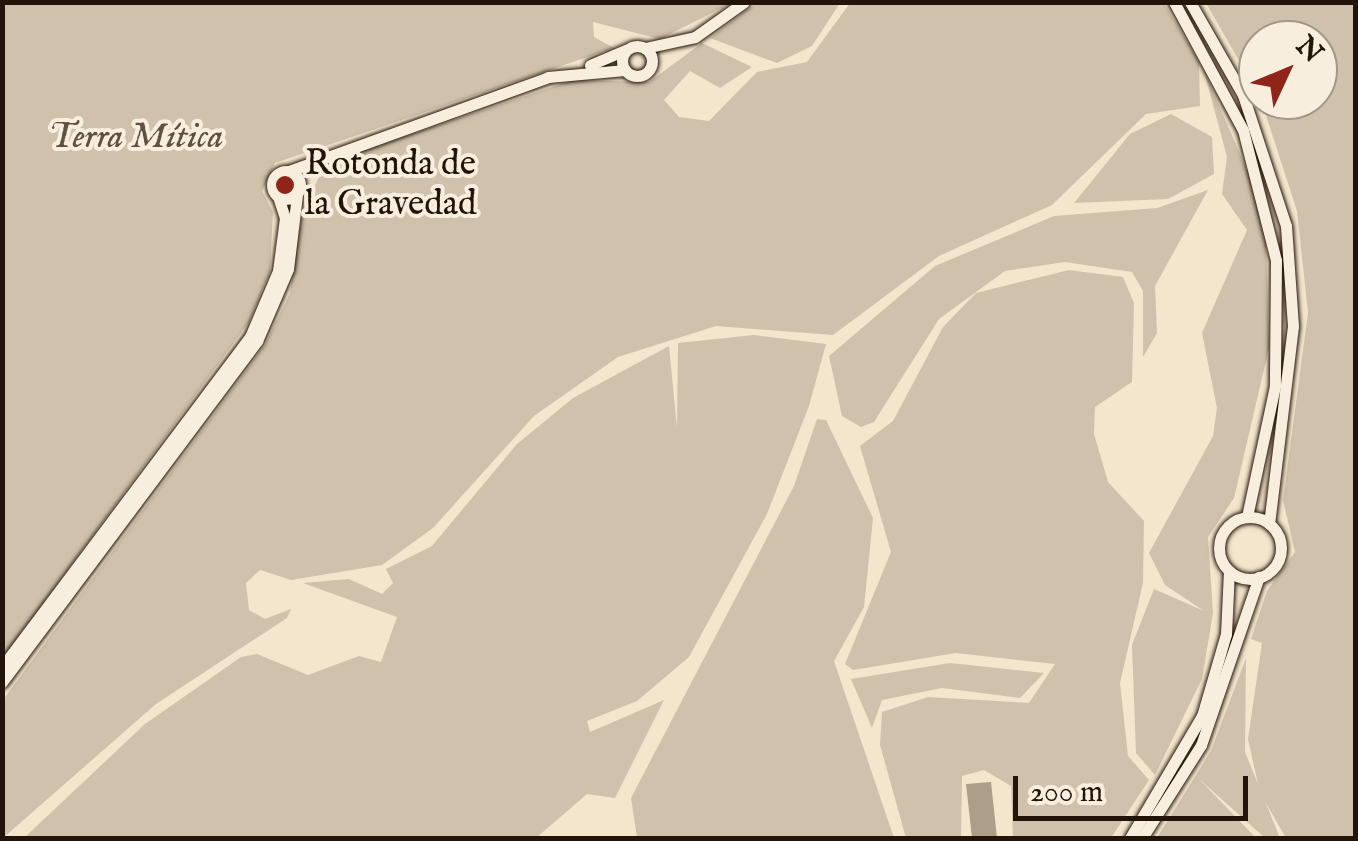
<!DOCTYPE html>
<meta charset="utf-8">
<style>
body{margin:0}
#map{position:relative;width:1358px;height:841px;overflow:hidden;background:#f4e5cd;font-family:"IM FELL English",serif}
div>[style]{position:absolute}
.green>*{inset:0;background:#d0c1ac}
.water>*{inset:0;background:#ad9e8a}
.roads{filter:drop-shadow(0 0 2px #221408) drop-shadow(0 0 2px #221408)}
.secondary>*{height:11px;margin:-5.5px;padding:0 5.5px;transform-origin:5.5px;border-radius:5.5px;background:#f8eede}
.secondary>.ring{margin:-5.5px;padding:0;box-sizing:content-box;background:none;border:11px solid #f8eede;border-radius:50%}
.dots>*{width:28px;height:28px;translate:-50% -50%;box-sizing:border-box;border:5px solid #f8eede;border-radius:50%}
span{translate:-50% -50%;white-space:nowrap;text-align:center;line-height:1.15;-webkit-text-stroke:8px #f8eede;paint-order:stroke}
.park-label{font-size:35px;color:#5f5141;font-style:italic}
.poi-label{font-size:35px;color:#221408}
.left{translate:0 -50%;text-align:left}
.frame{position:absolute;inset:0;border:5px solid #221408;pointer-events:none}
.north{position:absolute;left:1238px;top:20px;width:100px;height:100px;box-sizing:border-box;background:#f8eede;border:2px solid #a29788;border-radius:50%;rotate:46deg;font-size:28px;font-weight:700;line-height:40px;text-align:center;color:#221408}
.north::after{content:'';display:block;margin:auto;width:35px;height:45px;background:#8f2418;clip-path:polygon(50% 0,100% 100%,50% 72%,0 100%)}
.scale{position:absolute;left:1013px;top:776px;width:235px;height:45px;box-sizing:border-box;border:5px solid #221408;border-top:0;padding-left:12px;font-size:30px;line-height:35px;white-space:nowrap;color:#221408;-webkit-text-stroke:8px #f8eede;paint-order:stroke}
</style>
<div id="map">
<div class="green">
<div style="clip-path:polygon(758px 2px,840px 2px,840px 3px,812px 46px,777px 63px,710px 38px)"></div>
<div style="clip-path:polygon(3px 3px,732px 3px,660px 39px,593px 22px,594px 37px,614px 48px,275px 163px,262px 191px,273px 212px,270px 271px,249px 322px,3px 658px)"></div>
<div style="clip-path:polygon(850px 3px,1164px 3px,1199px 62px,1200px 106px,1146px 114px,1052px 205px,939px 256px,833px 335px,716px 326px,618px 357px,534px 416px,433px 528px,382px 565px,291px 580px,260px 570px,246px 583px,249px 610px,265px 619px,291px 609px,287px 618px,156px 704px,3px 838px,3px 700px,265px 345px,290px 293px,303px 209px,320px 175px,368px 149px,573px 80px,649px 82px,702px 43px,752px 67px,720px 88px,690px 71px,664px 100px,679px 117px,709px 121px,757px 72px,807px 62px)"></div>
<div style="clip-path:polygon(1206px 3px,1353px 3px,1355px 13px,1355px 838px,1286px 838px,1260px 793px,1248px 739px,1262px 643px,1251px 639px,1267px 591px,1295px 552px,1283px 500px,1308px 313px,1297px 211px,1261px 100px,1318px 100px,1318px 40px,1258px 40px,1258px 94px)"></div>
<div style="clip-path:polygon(1204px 71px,1253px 184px,1266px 242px,1269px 348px,1234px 498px,1208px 537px,1213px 613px,1202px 679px,1155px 775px,1136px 753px,1132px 645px,1154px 589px,1204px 611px,1165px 585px,1149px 553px,1213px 436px,1217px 408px,1202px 333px,1247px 230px,1222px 194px,1227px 157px)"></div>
<div style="clip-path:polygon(1171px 114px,1212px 137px,1214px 174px,1168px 199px,1074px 203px,1130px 134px)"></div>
<div style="clip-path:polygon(1208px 190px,1155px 286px,1157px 333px,1143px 357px,1143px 291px,1132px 272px,1065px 262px,1005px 271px,939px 319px,874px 422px,861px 427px,842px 416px,829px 356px,935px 266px,1054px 216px,1157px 208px)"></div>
<div style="clip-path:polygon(1069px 270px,1123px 277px,1134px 303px,1132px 382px,1095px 407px,1094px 434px,1108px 482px,1144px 521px,1143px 583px,1120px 683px,1128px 756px,1149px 780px,1111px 838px,1013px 838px,1011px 786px,984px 770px,962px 776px,961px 838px,906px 838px,880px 745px,882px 712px,928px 697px,1029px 703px,1055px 664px,956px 653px,853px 670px,845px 664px,891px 552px,860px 446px,893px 421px,943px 327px,976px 293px)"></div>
<div style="clip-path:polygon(754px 335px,826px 344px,809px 406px,767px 514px,689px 657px,637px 701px,587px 721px,590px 732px,664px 700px,615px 798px,587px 794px,536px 838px,24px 838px,145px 724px,241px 657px,257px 654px,308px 675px,359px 656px,381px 662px,397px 617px,303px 583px,349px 579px,382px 594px,393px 583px,386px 569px,432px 546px,517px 444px,573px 398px,669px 346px,677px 428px,678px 343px)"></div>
<div style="clip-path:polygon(817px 419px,826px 420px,873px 518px,864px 607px,834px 661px,894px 838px,637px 838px,631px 798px,794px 486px)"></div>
<div style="clip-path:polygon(1246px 658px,1245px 752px,1280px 838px,1265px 838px,1199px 779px,1256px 838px,1157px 838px,1211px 751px)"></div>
<div style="clip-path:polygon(950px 663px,1044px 673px,1020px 698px,942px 688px,882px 700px,872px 728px,851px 679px)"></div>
</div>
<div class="water">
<div style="clip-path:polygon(991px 782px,997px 838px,972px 838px,966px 784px)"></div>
</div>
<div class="roads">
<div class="secondary">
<div style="left:1174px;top:2px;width:145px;rotate:61.7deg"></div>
<div style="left:1243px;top:130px;width:134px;rotate:75.8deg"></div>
<div style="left:1276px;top:260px;width:126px;rotate:90.5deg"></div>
<div style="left:1275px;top:386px;width:134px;rotate:102.1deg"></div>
<div style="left:1190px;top:2px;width:107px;rotate:60.3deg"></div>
<div style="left:1243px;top:95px;width:138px;rotate:71.8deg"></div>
<div style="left:1286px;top:226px;width:100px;rotate:86deg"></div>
<div style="left:1293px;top:326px;width:199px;rotate:96.9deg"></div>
<div class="ring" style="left:622px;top:46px;width:19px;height:19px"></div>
<div style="left:645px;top:48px;width:51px;rotate:-12.4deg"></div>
<div style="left:695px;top:37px;width:60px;rotate:-35.5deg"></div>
<div style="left:590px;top:65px;width:39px;rotate:-23deg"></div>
<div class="ring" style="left:272px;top:171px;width:17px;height:17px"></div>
<div style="left:289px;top:171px;width:276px;rotate:-19.9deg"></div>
<div style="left:548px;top:77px;width:77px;rotate:-5.2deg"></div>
<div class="ring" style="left:1219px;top:517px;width:51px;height:51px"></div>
<div style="left:2px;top:667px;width:413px;rotate:-53.1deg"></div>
<div style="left:250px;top:337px;width:72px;rotate:-67deg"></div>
<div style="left:278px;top:271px;width:53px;rotate:-82.5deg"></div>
<div style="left:285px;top:218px;width:22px;rotate:-108deg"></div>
<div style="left:2px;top:682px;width:426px;rotate:-53.2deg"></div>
<div style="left:257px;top:341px;width:78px;rotate:-66.7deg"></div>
<div style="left:288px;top:269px;width:75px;rotate:-83.1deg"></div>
<div style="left:1130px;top:838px;width:142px;rotate:-59.5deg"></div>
<div style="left:1202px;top:716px;width:85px;rotate:-73.7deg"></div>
<div style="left:1226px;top:634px;width:63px;rotate:-87.3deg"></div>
<div style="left:1142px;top:838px;width:110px;rotate:-57.6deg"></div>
<div style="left:1201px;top:745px;width:178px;rotate:-71deg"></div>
</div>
</div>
<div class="dots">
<div style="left:285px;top:185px;background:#8f2418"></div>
</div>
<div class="park-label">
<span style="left:136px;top:138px">Terra Mítica</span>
</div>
<div class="poi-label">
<span class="left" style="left:305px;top:185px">Rotonda de<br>la Gravedad</span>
</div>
<div class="frame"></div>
<div class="north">N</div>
<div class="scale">200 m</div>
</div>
